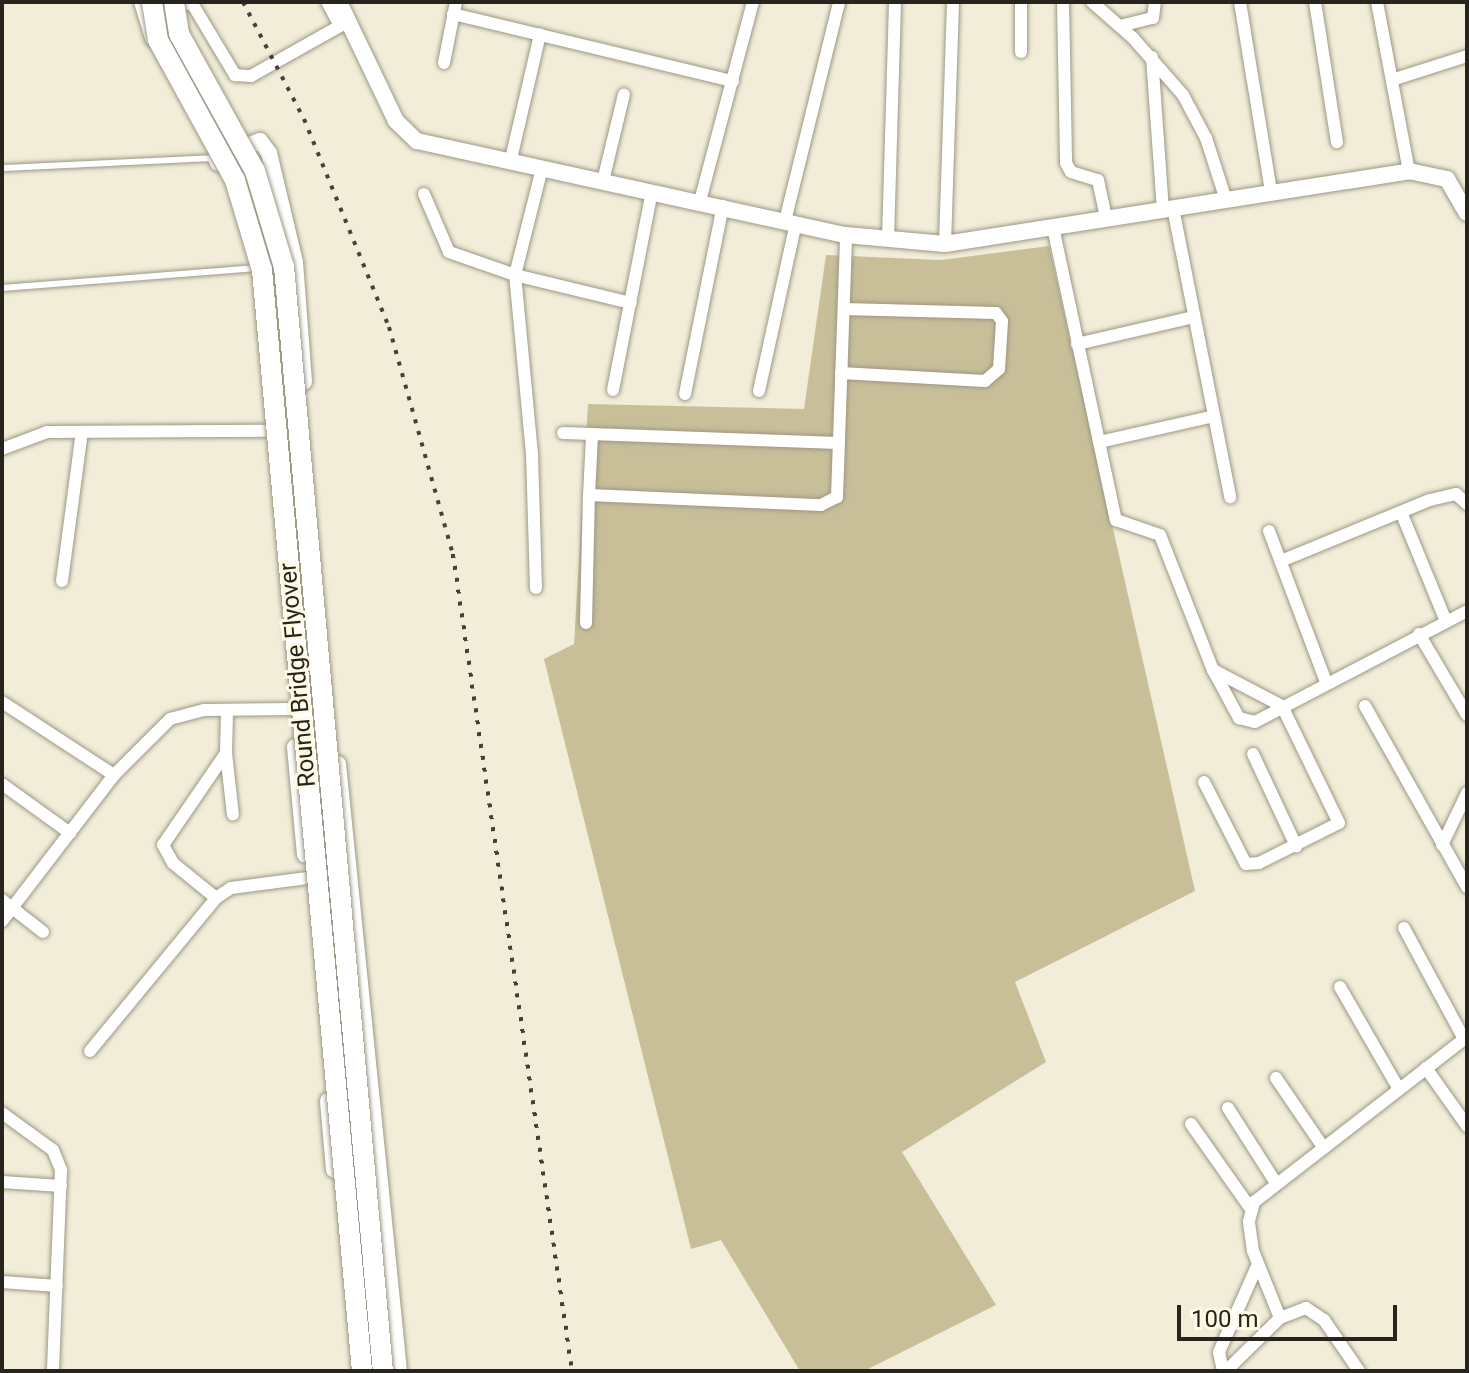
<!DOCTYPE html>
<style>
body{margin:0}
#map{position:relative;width:1469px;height:1373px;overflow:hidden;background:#f1edd8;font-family:Roboto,sans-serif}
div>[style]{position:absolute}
.green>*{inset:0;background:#c8bf99}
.roads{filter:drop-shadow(0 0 2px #9c9885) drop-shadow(0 0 2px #9c9885)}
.service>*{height:6px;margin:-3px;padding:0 3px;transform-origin:3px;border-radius:3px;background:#fff}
.minor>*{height:12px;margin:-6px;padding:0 6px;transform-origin:6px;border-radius:6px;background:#fff}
.tertiary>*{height:16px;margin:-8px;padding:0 8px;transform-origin:8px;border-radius:8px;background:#fff}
.rail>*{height:4px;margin-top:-2px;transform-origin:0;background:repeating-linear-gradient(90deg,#424037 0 4px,transparent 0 12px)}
.bridges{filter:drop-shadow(0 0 2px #9c9885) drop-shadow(0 0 2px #9c9885)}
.primary-bridge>*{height:20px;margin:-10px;padding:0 10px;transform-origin:10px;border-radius:10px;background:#fff}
span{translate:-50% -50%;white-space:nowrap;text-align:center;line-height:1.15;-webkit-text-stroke:6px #fffae6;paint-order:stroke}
.street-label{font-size:24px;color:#26241d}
.frame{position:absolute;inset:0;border:4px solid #26241d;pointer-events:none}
.scale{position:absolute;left:1177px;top:1305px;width:220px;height:36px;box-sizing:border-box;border:4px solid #26241d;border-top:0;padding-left:10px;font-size:24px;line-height:28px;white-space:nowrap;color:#26241d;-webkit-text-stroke:6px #fffae6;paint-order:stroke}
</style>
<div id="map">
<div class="green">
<div style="clip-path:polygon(1049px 246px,1195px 891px,1015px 982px,1046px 1062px,902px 1152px,996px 1305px,864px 1371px,800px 1371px,721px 1240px,691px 1249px,544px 659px,574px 644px,588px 404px,804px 409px,826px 255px,941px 260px)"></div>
</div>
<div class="roads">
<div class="service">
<div style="left:2px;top:168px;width:212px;rotate:-2.7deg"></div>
<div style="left:2px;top:288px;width:253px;rotate:-4.5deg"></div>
</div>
<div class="minor">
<div style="left:140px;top:2px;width:39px;rotate:73deg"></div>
<div style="left:183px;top:2px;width:10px;rotate:17deg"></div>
<div style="left:193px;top:5px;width:82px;rotate:59deg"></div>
<div style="left:235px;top:75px;width:16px;rotate:4deg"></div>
<div style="left:251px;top:76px;width:102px;rotate:-29.3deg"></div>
<div style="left:340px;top:26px;width:27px;rotate:-118deg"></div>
<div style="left:1063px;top:2px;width:161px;rotate:88.9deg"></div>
<div style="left:1066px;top:163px;width:10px;rotate:61deg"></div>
<div style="left:1071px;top:172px;width:28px;rotate:17deg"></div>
<div style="left:1098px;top:180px;width:40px;rotate:78deg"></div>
<div style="left:1092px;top:2px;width:55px;rotate:41.3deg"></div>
<div style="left:1133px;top:38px;width:76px;rotate:48.7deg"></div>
<div style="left:1183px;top:95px;width:49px;rotate:61.9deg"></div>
<div style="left:1206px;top:138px;width:65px;rotate:72.1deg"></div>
<div style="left:1240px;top:2px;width:193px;rotate:80.7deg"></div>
<div style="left:1315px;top:2px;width:142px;rotate:81.1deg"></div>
<div style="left:1377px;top:2px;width:172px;rotate:79.3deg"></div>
<div style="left:453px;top:14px;width:288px;rotate:13.5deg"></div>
<div style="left:1120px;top:26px;width:34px;rotate:-14deg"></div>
<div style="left:1153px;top:18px;width:16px;rotate:-83deg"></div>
<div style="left:1021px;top:52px;width:50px;rotate:-90deg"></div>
<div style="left:1152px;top:57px;width:153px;rotate:85.9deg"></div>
<div style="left:444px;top:63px;width:62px;rotate:-78.9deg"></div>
<div style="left:1392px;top:80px;width:79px;rotate:-17.7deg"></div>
<div style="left:511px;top:159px;width:128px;rotate:-76.9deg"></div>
<div style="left:603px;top:181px;width:89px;rotate:-76.4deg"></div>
<div style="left:424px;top:194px;width:63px;rotate:66.7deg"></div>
<div style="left:449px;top:252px;width:70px;rotate:19.2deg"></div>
<div style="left:515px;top:275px;width:119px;rotate:13.6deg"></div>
<div style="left:700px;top:201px;width:206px;rotate:-75.1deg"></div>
<div style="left:1173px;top:208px;width:295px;rotate:78.8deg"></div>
<div style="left:785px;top:221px;width:226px;rotate:-76.1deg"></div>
<div style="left:1053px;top:227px;width:300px;rotate:77.9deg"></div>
<div style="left:1116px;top:520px;width:46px;rotate:18.8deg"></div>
<div style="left:1160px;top:535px;width:145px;rotate:68.6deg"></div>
<div style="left:1213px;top:670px;width:55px;rotate:61.6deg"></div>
<div style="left:1239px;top:718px;width:16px;rotate:14deg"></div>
<div style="left:1255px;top:722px;width:239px;rotate:-27.6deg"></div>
<div style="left:888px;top:239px;width:237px;rotate:-88.3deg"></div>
<div style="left:945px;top:244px;width:242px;rotate:-88.1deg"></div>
<div style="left:1077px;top:344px;width:120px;rotate:-13deg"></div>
<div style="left:841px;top:373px;width:144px;rotate:3.2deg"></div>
<div style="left:985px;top:381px;width:18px;rotate:-41deg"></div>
<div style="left:999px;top:369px;width:48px;rotate:-86.4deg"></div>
<div style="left:1002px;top:321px;width:10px;rotate:-127deg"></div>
<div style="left:996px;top:313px;width:152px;rotate:-178.5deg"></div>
<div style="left:613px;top:390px;width:202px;rotate:-78.9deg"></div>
<div style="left:759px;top:391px;width:172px;rotate:-77.6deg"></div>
<div style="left:685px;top:394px;width:192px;rotate:-78.6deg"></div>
<div style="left:563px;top:433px;width:276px;rotate:2.1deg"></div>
<div style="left:1099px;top:442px;width:118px;rotate:-12.7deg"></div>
<div style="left:2px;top:449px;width:48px;rotate:-20.7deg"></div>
<div style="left:47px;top:432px;width:221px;rotate:-0.3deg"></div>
<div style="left:589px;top:495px;width:60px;rotate:-87.1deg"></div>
<div style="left:1401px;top:512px;width:118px;rotate:67.6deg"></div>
<div style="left:1269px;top:531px;width:161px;rotate:69.3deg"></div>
<div style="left:1281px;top:561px;width:161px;rotate:-22.3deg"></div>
<div style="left:1430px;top:500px;width:27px;rotate:-13deg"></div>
<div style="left:1456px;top:494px;width:15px;rotate:42deg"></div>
<div style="left:62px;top:581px;width:150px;rotate:-82.4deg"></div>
<div style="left:536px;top:588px;width:134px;rotate:-91.7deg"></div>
<div style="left:532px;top:454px;width:180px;rotate:-95.4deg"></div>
<div style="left:515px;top:275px;width:110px;rotate:-75.8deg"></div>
<div style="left:586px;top:623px;width:128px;rotate:-88.7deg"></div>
<div style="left:589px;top:495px;width:232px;rotate:2.5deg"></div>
<div style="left:821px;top:505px;width:18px;rotate:-27deg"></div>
<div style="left:837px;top:497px;width:262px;rotate:-88deg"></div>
<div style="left:1419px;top:634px;width:94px;rotate:59.3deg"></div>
<div style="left:2px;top:702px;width:134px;rotate:33.1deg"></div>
<div style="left:1365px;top:706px;width:208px;rotate:60.6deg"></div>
<div style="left:226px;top:753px;width:62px;rotate:83.6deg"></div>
<div style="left:1253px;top:754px;width:102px;rotate:64.9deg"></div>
<div style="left:1204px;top:782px;width:92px;rotate:62.9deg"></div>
<div style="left:1246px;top:864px;width:13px;rotate:-4deg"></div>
<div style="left:1259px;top:863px;width:89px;rotate:-26.6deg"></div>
<div style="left:1339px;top:823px;width:130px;rotate:-116deg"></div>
<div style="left:1282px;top:706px;width:78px;rotate:-152.4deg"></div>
<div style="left:2px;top:784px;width:84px;rotate:35.8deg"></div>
<div style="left:1442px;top:845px;width:58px;rotate:-64.3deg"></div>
<div style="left:216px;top:898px;width:18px;rotate:-34deg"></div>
<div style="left:231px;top:888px;width:77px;rotate:-7.5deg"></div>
<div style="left:2px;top:900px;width:52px;rotate:38deg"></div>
<div style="left:2px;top:921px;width:184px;rotate:-52.5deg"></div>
<div style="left:114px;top:775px;width:79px;rotate:-45deg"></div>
<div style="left:170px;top:719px;width:35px;rotate:-15deg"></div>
<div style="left:204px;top:710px;width:88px;rotate:-0.7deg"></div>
<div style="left:1404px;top:928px;width:126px;rotate:61.6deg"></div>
<div style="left:1340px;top:987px;width:118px;rotate:60deg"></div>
<div style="left:90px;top:1051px;width:198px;rotate:-50.5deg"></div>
<div style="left:216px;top:898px;width:55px;rotate:-140.9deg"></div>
<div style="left:173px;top:863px;width:21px;rotate:-119deg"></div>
<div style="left:163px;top:845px;width:112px;rotate:-55.6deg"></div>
<div style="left:226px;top:753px;width:42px;rotate:-88.6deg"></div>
<div style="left:1426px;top:1068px;width:71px;rotate:54.7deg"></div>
<div style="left:1276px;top:1078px;width:83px;rotate:55.7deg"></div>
<div style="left:1228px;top:1108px;width:89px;rotate:57.4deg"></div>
<div style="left:2px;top:1113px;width:63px;rotate:36deg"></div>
<div style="left:53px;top:1150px;width:22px;rotate:68deg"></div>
<div style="left:61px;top:1170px;width:201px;rotate:92.3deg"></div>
<div style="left:1191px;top:1124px;width:104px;rotate:54.8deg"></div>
<div style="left:2px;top:1182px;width:59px;rotate:3.9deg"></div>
<div style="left:2px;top:1282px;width:55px;rotate:4.2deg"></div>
<div style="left:1280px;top:1318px;width:72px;rotate:-111.9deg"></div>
<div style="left:1253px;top:1251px;width:30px;rotate:-98deg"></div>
<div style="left:1249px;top:1221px;width:20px;rotate:-75deg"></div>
<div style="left:1254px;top:1202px;width:269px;rotate:-37.8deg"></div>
<div style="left:1223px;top:1371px;width:19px;rotate:-102deg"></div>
<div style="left:1219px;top:1352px;width:96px;rotate:-66.1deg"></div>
<div style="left:1226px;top:1371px;width:76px;rotate:-44.5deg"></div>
<div style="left:1280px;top:1318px;width:28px;rotate:-21deg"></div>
<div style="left:1306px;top:1308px;width:22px;rotate:34deg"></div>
<div style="left:1324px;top:1320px;width:62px;rotate:55.5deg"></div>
</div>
<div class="tertiary">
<div style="left:339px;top:2px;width:132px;rotate:64.4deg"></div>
<div style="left:396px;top:121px;width:29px;rotate:44deg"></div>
<div style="left:417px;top:141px;width:439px;rotate:12.4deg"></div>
<div style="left:846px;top:235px;width:99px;rotate:5.2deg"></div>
<div style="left:945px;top:244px;width:470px;rotate:-8.9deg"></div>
<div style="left:1409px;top:171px;width:39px;rotate:12deg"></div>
<div style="left:1447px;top:179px;width:39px;rotate:60deg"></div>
<div style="left:218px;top:163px;width:5px;rotate:-112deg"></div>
<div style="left:216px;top:158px;width:47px;rotate:-21.1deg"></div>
<div style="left:260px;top:141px;width:15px;rotate:53deg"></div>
<div style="left:269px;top:153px;width:112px;rotate:76.6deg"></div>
<div style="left:295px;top:262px;width:120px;rotate:85.7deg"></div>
<div style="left:295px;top:747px;width:108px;rotate:84.7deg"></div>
<div style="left:338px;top:764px;width:610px;rotate:84.26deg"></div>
<div style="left:328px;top:1101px;width:69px;rotate:85deg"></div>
</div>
</div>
<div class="rail">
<div style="left:243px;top:2px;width:132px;rotate:62.5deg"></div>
<div style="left:304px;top:119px;width:225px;rotate:67.8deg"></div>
<div style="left:389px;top:327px;width:236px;rotate:74.3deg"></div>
<div style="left:453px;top:554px;width:826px;rotate:81.71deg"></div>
</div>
<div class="bridges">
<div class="primary-bridge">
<div style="left:152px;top:2px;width:38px;rotate:81deg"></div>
<div style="left:158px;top:40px;width:160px;rotate:61.2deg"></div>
<div style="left:235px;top:180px;width:94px;rotate:73.3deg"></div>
<div style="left:262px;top:270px;width:1106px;rotate:84.81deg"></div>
<div style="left:174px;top:2px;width:32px;rotate:81deg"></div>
<div style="left:179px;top:34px;width:157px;rotate:61deg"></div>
<div style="left:255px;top:171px;width:100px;rotate:73.2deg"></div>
<div style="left:284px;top:267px;width:1108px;rotate:84.88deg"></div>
</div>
</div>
<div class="street-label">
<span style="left:298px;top:675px;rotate:-95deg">Round Bridge Flyover</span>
</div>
<div class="frame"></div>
<div class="scale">100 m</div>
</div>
